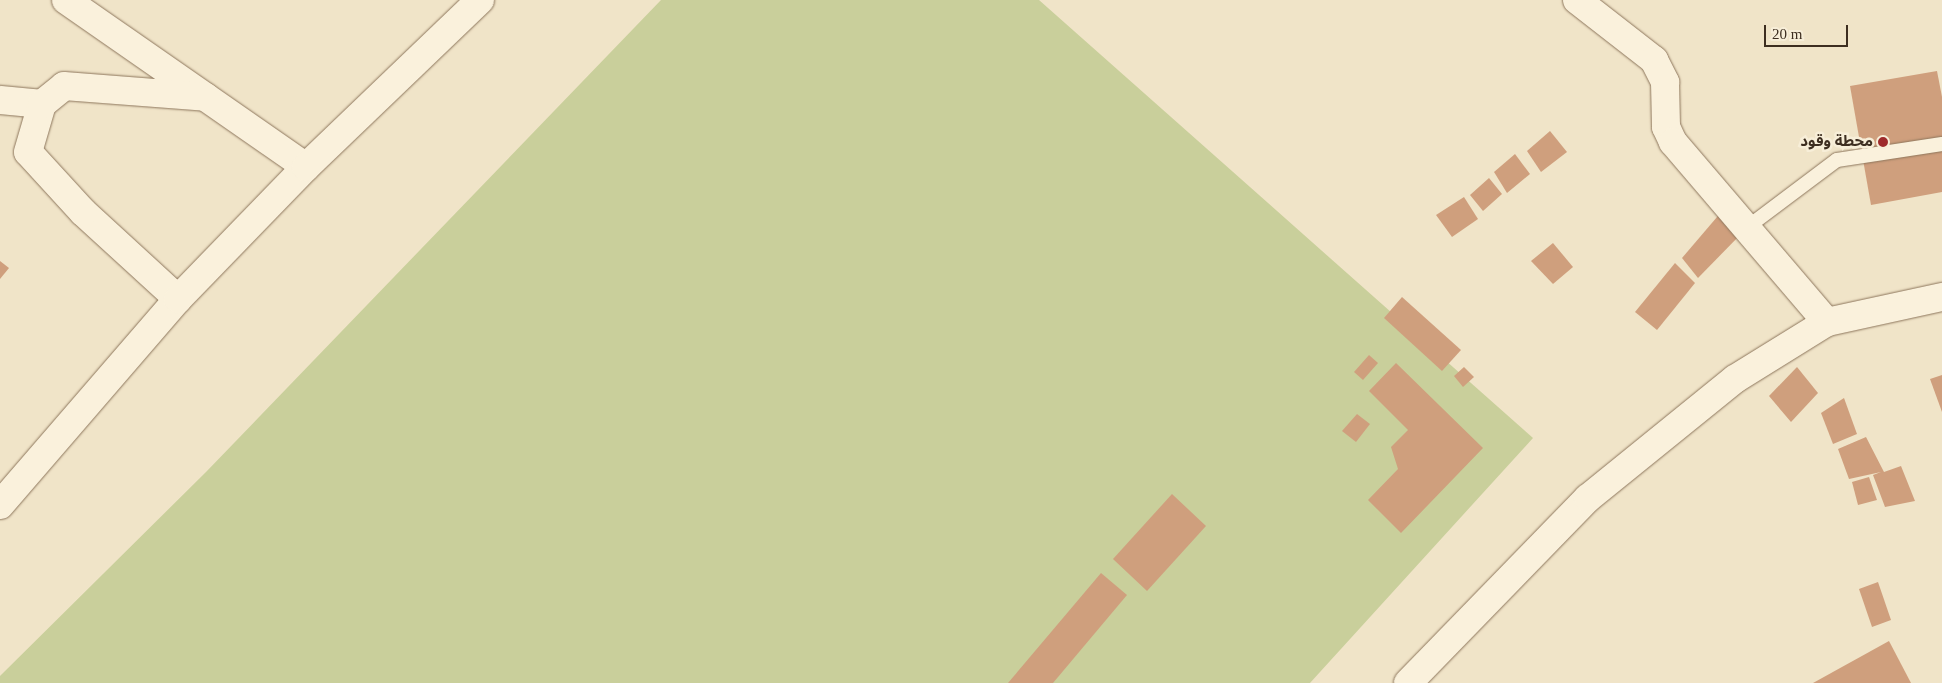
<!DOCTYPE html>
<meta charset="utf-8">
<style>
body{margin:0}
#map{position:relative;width:1942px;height:683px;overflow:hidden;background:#f0e4c8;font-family:"Times New Roman","Noto Sans Arabic",serif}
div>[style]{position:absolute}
.green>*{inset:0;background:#c9cf9b}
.building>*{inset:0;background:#cf9f7d}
.roads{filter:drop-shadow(0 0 1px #8d765c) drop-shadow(0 0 1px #8d765c)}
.service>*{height:14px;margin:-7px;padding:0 7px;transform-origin:7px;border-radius:7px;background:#faf1dc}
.minor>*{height:28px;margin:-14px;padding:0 14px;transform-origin:14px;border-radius:14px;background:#faf1dc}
.dots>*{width:14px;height:14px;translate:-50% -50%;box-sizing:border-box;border:2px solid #f7eed8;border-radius:50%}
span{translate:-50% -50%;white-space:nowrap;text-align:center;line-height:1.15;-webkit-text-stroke:5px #f7eed8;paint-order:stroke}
.poi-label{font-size:15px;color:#3d2e20;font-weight:700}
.right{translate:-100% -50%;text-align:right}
.scale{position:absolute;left:1764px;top:25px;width:84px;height:22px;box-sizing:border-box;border:2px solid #3d2e20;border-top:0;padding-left:6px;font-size:15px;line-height:18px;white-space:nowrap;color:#3d2e20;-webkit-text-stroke:4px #f7eed8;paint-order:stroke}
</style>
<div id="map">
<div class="green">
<div style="clip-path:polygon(661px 0,1039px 0,1533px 438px,1310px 683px,0 683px,0 676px,206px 472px)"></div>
</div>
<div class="building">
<div style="clip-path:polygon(1937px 71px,1942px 97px,1942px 192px,1871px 205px,1850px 86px)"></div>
<div style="clip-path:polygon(1550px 131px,1567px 152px,1541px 172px,1527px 151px)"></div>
<div style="clip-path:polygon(1515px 154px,1530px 174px,1507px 193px,1494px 172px)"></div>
<div style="clip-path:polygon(1489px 178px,1502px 194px,1483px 211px,1470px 195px)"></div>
<div style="clip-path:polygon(1464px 197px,1478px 219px,1452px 237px,1436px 215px)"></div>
<div style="clip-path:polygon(1723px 210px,1742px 233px,1698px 278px,1682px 258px)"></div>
<div style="clip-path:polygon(1553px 243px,1573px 267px,1553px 284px,1531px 261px)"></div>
<div style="clip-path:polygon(0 261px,9px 268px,0 279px)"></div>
<div style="clip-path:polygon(1675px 263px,1695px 283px,1657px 330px,1635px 312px)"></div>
<div style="clip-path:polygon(1402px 297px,1461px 350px,1442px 371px,1384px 318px)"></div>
<div style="clip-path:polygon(1369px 355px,1378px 363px,1363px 380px,1354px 372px)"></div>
<div style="clip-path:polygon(1396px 363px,1483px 448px,1401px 533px,1368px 500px,1398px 469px,1391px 447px,1408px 430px,1369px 391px)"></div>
<div style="clip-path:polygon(1464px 367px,1474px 377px,1463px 387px,1454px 376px)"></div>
<div style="clip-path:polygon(1797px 367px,1818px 393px,1791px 422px,1769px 396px)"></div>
<div style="clip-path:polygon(1942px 375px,1942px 412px,1930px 379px)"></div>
<div style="clip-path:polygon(1844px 398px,1857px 434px,1833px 444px,1821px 413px)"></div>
<div style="clip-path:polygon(1357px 414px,1370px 424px,1356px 442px,1342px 431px)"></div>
<div style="clip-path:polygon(1866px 437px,1884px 472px,1901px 466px,1915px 501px,1885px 507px,1873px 475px,1881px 472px,1849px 479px,1838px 449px)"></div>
<div style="clip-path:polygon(1869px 477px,1877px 500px,1858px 505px,1852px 482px)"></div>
<div style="clip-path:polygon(1172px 494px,1206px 526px,1147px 591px,1113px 559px)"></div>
<div style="clip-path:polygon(1101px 573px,1127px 595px,1053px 683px,1008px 683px)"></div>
<div style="clip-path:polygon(1878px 582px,1891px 620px,1872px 627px,1859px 589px)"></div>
<div style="clip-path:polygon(1889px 641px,1911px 683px,1813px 683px)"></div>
</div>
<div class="roads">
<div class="service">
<div style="left:1749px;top:226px;width:110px;rotate:-36.9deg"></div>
<div style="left:1837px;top:160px;width:106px;rotate:-8.7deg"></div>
</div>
<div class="minor">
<div style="left:66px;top:0;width:292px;rotate:34.8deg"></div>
<div style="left:1577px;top:0;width:98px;rotate:37.9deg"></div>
<div style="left:1654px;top:60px;width:25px;rotate:63deg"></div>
<div style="left:1665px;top:82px;width:45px;rotate:88.7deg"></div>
<div style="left:1666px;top:127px;width:17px;rotate:65deg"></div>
<div style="left:1673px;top:142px;width:237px;rotate:49.5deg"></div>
<div style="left:0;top:100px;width:42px;rotate:5.4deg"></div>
<div style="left:178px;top:299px;width:129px;rotate:-137.5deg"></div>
<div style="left:83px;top:212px;width:81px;rotate:-132.5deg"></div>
<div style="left:28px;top:152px;width:50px;rotate:-73.7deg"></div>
<div style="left:42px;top:104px;width:28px;rotate:-39deg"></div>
<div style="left:64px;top:86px;width:142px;rotate:4.4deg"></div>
<div style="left:0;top:505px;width:272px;rotate:-49.2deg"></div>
<div style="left:178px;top:299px;width:184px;rotate:-45.9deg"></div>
<div style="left:306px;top:167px;width:241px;rotate:-43.8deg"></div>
<div style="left:1408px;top:683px;width:258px;rotate:-45.8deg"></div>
<div style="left:1588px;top:498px;width:189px;rotate:-39deg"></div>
<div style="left:1735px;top:379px;width:108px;rotate:-31.8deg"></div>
<div style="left:1827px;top:322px;width:118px;rotate:-12.3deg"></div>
</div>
</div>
<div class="dots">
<div style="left:1883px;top:142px;background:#9e2a2b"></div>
</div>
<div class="poi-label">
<span class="right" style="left:1873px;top:142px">محطة وقود</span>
</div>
<div class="scale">20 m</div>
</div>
